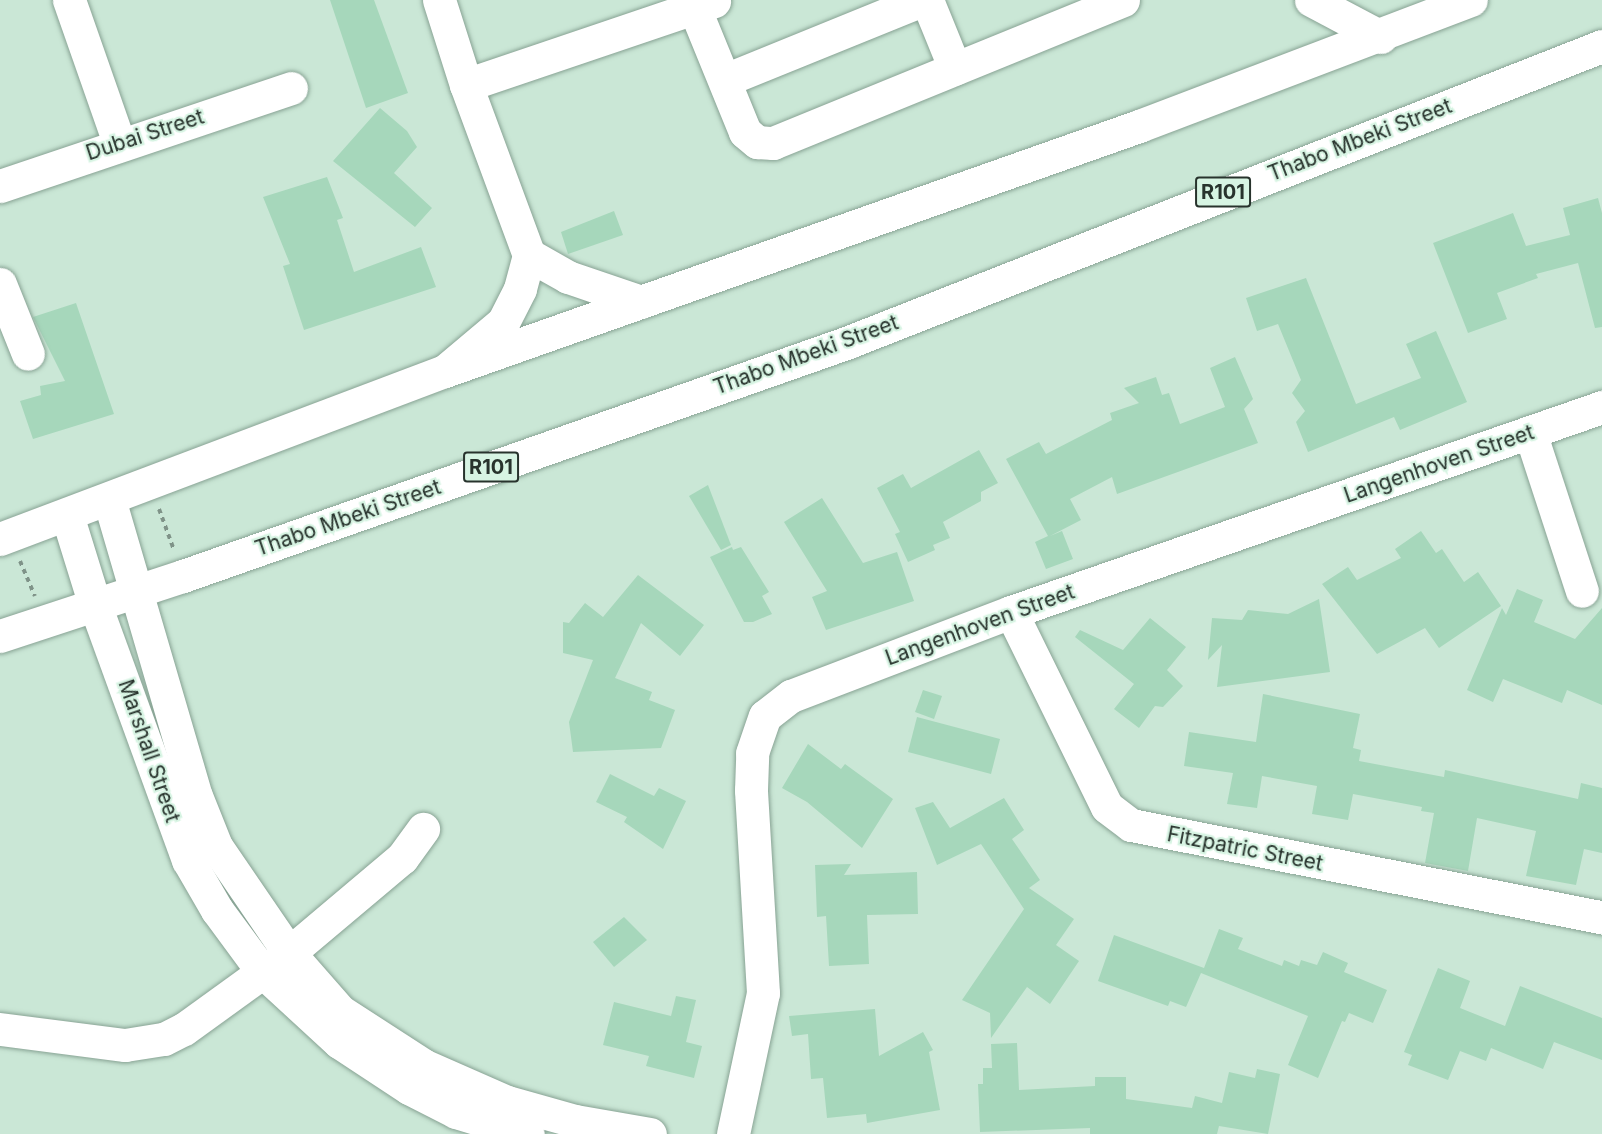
<!DOCTYPE html>
<style>
body{margin:0}
#map{position:relative;width:1602px;height:1134px;overflow:hidden;background:#cae7d6;font-family:Inter,sans-serif}
div>[style]{position:absolute}
.building>*{inset:0;background:#a6d7bb}
.path>*{height:4px;margin-top:-2px;transform-origin:0;background:repeating-linear-gradient(90deg,#7f9388 0 4.5px,transparent 0 9px)}
.roads{filter:drop-shadow(0 0 2px #88a394) drop-shadow(0 0 2px #88a394)}
.minor>*{height:33px;margin:-16.5px;padding:0 16.5px;transform-origin:16.5px;border-radius:16.5px;background:#fff}
.major>*{height:33px;margin:-16.5px;padding:0 16.5px;transform-origin:16.5px;border-radius:16.5px;background:#fff}
span{translate:-50% -50%;white-space:nowrap;text-align:center;line-height:1.15;-webkit-text-stroke:4.5px #d7f4e3;paint-order:stroke}
.shield-label span{padding:2px 4px;background:#d7f4e3;border:2px solid;border-radius:4px;-webkit-text-stroke-width:0}
.shield-label{font-size:20px;color:#28332d;font-weight:700}
.street-label{font-size:21px;color:#28332d}
</style>
<div id="map">
<div class="building">
<div style="clip-path:polygon(330px 0,374px 0,408px 93px,366px 108px)"></div>
<div style="clip-path:polygon(380px 108px,407px 131px,417px 147px,394px 173px,432px 208px,415px 227px,333px 161px)"></div>
<div style="clip-path:polygon(327px 177px,343px 218px,337px 220px,354px 272px,421px 247px,436px 287px,304px 330px,283px 266px,290px 264px,263px 197px)"></div>
<div style="clip-path:polygon(1598px 198px,1602px 213px,1602px 327px,1595px 328px,1578px 263px,1536px 274px,1538px 278px,1497px 293px,1507px 319px,1468px 333px,1433px 243px,1513px 213px,1526px 246px,1570px 235px,1563px 208px)"></div>
<div style="clip-path:polygon(614px 211px,623px 235px,568px 254px,561px 232px)"></div>
<div style="clip-path:polygon(1306px 278px,1356px 404px,1421px 378px,1406px 344px,1436px 331px,1467px 402px,1400px 430px,1394px 417px,1308px 452px,1296px 422px,1305px 411px,1292px 393px,1301px 380px,1278px 324px,1257px 331px,1246px 298px)"></div>
<div style="clip-path:polygon(76px 303px,114px 414px,33px 439px,20px 401px,41px 395px,40px 386px,65px 381px,33px 317px)"></div>
<div style="clip-path:polygon(1235px 357px,1253px 399px,1244px 409px,1258px 443px,1117px 494px,1112px 477px,1070px 499px,1081px 520px,1050px 536px,1062px 531px,1073px 559px,1046px 569px,1035px 542px,1048px 536px,1006px 459px,1039px 442px,1046px 454px,1112px 420px,1110px 413px,1139px 403px,1124px 388px,1156px 377px,1162px 395px,1169px 393px,1180px 424px,1225px 407px,1210px 368px)"></div>
<div style="clip-path:polygon(979px 450px,998px 483px,981px 492px,981px 501px,943px 522px,950px 538px,933px 545px,935px 550px,908px 562px,895px 534px,900px 532px,877px 488px,903px 474px,911px 488px)"></div>
<div style="clip-path:polygon(708px 485px,731px 545px,721px 550px,689px 496px)"></div>
<div style="clip-path:polygon(822px 498px,863px 563px,897px 552px,914px 601px,826px 630px,812px 597px,827px 591px,784px 522px)"></div>
<div style="clip-path:polygon(1421px 531px,1436px 553px,1442px 549px,1464px 582px,1478px 572px,1501px 606px,1439px 648px,1425px 628px,1377px 654px,1322px 584px,1348px 567px,1357px 580px,1401px 558px,1395px 549px)"></div>
<div style="clip-path:polygon(732px 547px,733px 550px,741px 547px,769px 592px,762px 596px,772px 614px,753px 622px,744px 622px,710px 557px)"></div>
<div style="clip-path:polygon(638px 575px,704px 625px,680px 656px,641px 623px,615px 678px,652px 692px,649px 700px,675px 710px,661px 748px,573px 752px,569px 722px,593px 660px,563px 653px,563px 622px,569px 623px,585px 603px,603px 617px)"></div>
<div style="clip-path:polygon(1517px 589px,1543px 600px,1534px 622px,1575px 639px,1602px 608px,1602px 705px,1567px 690px,1562px 703px,1503px 679px,1493px 702px,1467px 690px,1502px 608px,1506px 615px)"></div>
<div style="clip-path:polygon(1319px 599px,1330px 672px,1217px 687px,1222px 645px,1208px 660px,1212px 618px,1242px 620px,1248px 610px,1288px 614px)"></div>
<div style="clip-path:polygon(1150px 618px,1186px 647px,1167px 670px,1183px 686px,1163px 707px,1155px 706px,1139px 728px,1114px 709px,1134px 684px,1075px 637px,1080px 630px,1123px 650px)"></div>
<div style="clip-path:polygon(923px 690px,942px 696px,934px 719px,915px 712px)"></div>
<div style="clip-path:polygon(1263px 694px,1360px 714px,1353px 748px,1361px 750px,1359px 761px,1444px 777px,1445px 770px,1578px 799px,1581px 783px,1602px 788px,1602px 853px,1584px 849px,1576px 885px,1526px 876px,1536px 831px,1477px 818px,1468px 871px,1425px 863px,1434px 813px,1421px 811px,1422px 807px,1353px 794px,1348px 820px,1312px 814px,1317px 786px,1262px 776px,1257px 808px,1227px 804px,1233px 773px,1184px 766px,1189px 732px,1256px 742px)"></div>
<div style="clip-path:polygon(917px 717px,1000px 739px,991px 774px,908px 752px)"></div>
<div style="clip-path:polygon(808px 744px,841px 769px,845px 764px,893px 799px,862px 848px,807px 802px,782px 788px)"></div>
<div style="clip-path:polygon(610px 774px,654px 796px,659px 788px,686px 801px,663px 849px,624px 822px,627px 817px,596px 802px)"></div>
<div style="clip-path:polygon(1004px 798px,1024px 830px,1012px 839px,1040px 880px,1029px 888px,1074px 919px,1056px 945px,1079px 961px,1050px 1004px,1027px 987px,991px 1038px,990px 1013px,962px 1000px,1024px 909px,981px 844px,937px 865px,915px 808px,933px 802px,950px 828px)"></div>
<div style="clip-path:polygon(851px 864px,844px 875px,917px 872px,918px 914px,867px 915px,869px 964px,829px 966px,826px 916px,817px 917px,815px 865px)"></div>
<div style="clip-path:polygon(624px 917px,647px 940px,614px 967px,593px 942px)"></div>
<div style="clip-path:polygon(1219px 929px,1243px 938px,1238px 949px,1282px 966px,1284px 960px,1299px 966px,1301px 960px,1317px 965px,1323px 952px,1348px 963px,1344px 972px,1387px 990px,1373px 1023px,1349px 1013px,1345px 1022px,1342px 1021px,1318px 1078px,1288px 1065px,1308px 1016px,1201px 973px,1186px 1007px,1170px 1001px,1168px 1006px,1098px 981px,1114px 935px,1204px 968px)"></div>
<div style="clip-path:polygon(1438px 968px,1470px 981px,1460px 1008px,1505px 1026px,1520px 986px,1602px 1018px,1602px 1060px,1554px 1042px,1543px 1069px,1491px 1048px,1486px 1061px,1460px 1051px,1448px 1080px,1408px 1065px,1412px 1055px,1404px 1052px)"></div>
<div style="clip-path:polygon(676px 996px,696px 1000px,686px 1042px,702px 1046px,694px 1078px,646px 1066px,649px 1056px,603px 1045px,614px 1002px,671px 1016px)"></div>
<div style="clip-path:polygon(875px 1009px,879px 1056px,923px 1032px,933px 1050px,929px 1052px,940px 1110px,867px 1123px,866px 1114px,827px 1118px,823px 1078px,811px 1079px,808px 1034px,792px 1036px,789px 1016px)"></div>
<div style="clip-path:polygon(1017px 1043px,1019px 1090px,1095px 1086px,1095px 1077px,1126px 1077px,1126px 1099px,1192px 1108px,1195px 1096px,1222px 1103px,1229px 1072px,1255px 1078px,1257px 1069px,1280px 1074px,1268px 1134px,1219px 1126px,1217px 1134px,1090px 1134px,1090px 1128px,980px 1132px,978px 1084px,983px 1084px,983px 1068px,992px 1068px,991px 1044px)"></div>
</div>
<div class="path">
<div style="left:159px;top:509px;width:44px;rotate:69.9deg"></div>
<div style="left:20px;top:561px;width:38px;rotate:67deg"></div>
</div>
<div class="roads">
<div class="minor">
<div style="left:69px;top:0;width:151px;rotate:70.7deg"></div>
<div style="left:439px;top:0;width:89px;rotate:72.4deg"></div>
<div style="left:466px;top:85px;width:181px;rotate:69.7deg"></div>
<div style="left:529px;top:255px;width:35px;rotate:105deg"></div>
<div style="left:520px;top:289px;width:37px;rotate:117deg"></div>
<div style="left:503px;top:322px;width:75px;rotate:139.9deg"></div>
<div style="left:927px;top:0;width:74px;rotate:67.9deg"></div>
<div style="left:1311px;top:0;width:79px;rotate:27.9deg"></div>
<div style="left:694px;top:7px;width:135px;rotate:67.8deg"></div>
<div style="left:745px;top:132px;width:16px;rotate:40deg"></div>
<div style="left:757px;top:142px;width:16px;rotate:4deg"></div>
<div style="left:773px;top:143px;width:378px;rotate:-22.2deg"></div>
<div style="left:725px;top:80px;width:213px;rotate:-22.1deg"></div>
<div style="left:466px;top:85px;width:262px;rotate:-18.7deg"></div>
<div style="left:0;top:186px;width:307px;rotate:-18.6deg"></div>
<div style="left:529px;top:255px;width:45px;rotate:29.4deg"></div>
<div style="left:568px;top:277px;width:77px;rotate:18.9deg"></div>
<div style="left:0;top:284px;width:75px;rotate:68.2deg"></div>
<div style="left:1530px;top:432px;width:167px;rotate:71.9deg"></div>
<div style="left:109px;top:499px;width:309px;rotate:73.7deg"></div>
<div style="left:196px;top:796px;width:54px;rotate:68.2deg"></div>
<div style="left:216px;top:846px;width:130px;rotate:55.7deg"></div>
<div style="left:289px;top:953px;width:77px;rotate:48.7deg"></div>
<div style="left:340px;top:1011px;width:99px;rotate:33deg"></div>
<div style="left:423px;top:1065px;width:92px;rotate:23.8deg"></div>
<div style="left:507px;top:1102px;width:71px;rotate:15.6deg"></div>
<div style="left:575px;top:1121px;width:76px;rotate:9.8deg"></div>
<div style="left:67px;top:515px;width:91px;rotate:72.8deg"></div>
<div style="left:94px;top:602px;width:275px;rotate:70deg"></div>
<div style="left:188px;top:860px;width:58px;rotate:59.9deg"></div>
<div style="left:217px;top:910px;width:76px;rotate:53.6deg"></div>
<div style="left:262px;top:971px;width:105px;rotate:42.7deg"></div>
<div style="left:339px;top:1042px;width:84px;rotate:33.3deg"></div>
<div style="left:409px;top:1088px;width:53px;rotate:27.1deg"></div>
<div style="left:456px;top:1112px;width:75px;rotate:17deg"></div>
<div style="left:1011px;top:612px;width:217px;rotate:63.8deg"></div>
<div style="left:1107px;top:807px;width:30px;rotate:37deg"></div>
<div style="left:1131px;top:825px;width:480px;rotate:11.1deg"></div>
<div style="left:0;top:1029px;width:126px;rotate:7.3deg"></div>
<div style="left:125px;top:1045px;width:39px;rotate:-9deg"></div>
<div style="left:164px;top:1039px;width:22px;rotate:-27deg"></div>
<div style="left:184px;top:1029px;width:130px;rotate:-35.9deg"></div>
<div style="left:289px;top:953px;width:148px;rotate:-40.1deg"></div>
<div style="left:402px;top:858px;width:36px;rotate:-54deg"></div>
<div style="left:733px;top:1134px;width:144px;rotate:-78deg"></div>
<div style="left:763px;top:993px;width:203px;rotate:-93.4deg"></div>
<div style="left:751px;top:790px;width:37px;rotate:-88deg"></div>
<div style="left:752px;top:753px;width:39px;rotate:-71deg"></div>
<div style="left:765px;top:716px;width:33px;rotate:-38deg"></div>
<div style="left:791px;top:696px;width:235px;rotate:-20.9deg"></div>
<div style="left:1011px;top:612px;width:626px;rotate:-19.13deg"></div>
</div>
<div class="major">
<div style="left:0;top:539px;width:476px;rotate:-20.7deg"></div>
<div style="left:445px;top:371px;width:736px;rotate:-19.44deg"></div>
<div style="left:1139px;top:126px;width:355px;rotate:-20.8deg"></div>
<div style="left:0;top:636px;width:193px;rotate:-18.2deg"></div>
<div style="left:183px;top:576px;width:703px;rotate:-19.36deg"></div>
<div style="left:846px;top:343px;width:812px;rotate:-21.45deg"></div>
</div>
</div>
<div class="shield-label">
<span style="left:1223px;top:192px">R101</span>
<span style="left:491px;top:467px">R101</span>
</div>
<div class="street-label">
<span style="left:145px;top:135px;rotate:-18deg">Dubai Street</span>
<span style="left:1360px;top:140px;rotate:-21deg">Thabo Mbeki Street</span>
<span style="left:806px;top:355px;rotate:-20deg">Thabo Mbeki Street</span>
<span style="left:1439px;top:464px;rotate:-19deg">Langenhoven Street</span>
<span style="left:348px;top:518px;rotate:-19deg">Thabo Mbeki Street</span>
<span style="left:980px;top:625px;rotate:-20deg">Langenhoven Street</span>
<span style="left:149px;top:751px;rotate:71deg">Marshall Street</span>
<span style="left:1245px;top:849px;rotate:11deg">Fitzpatric Street</span>
</div>
</div>
